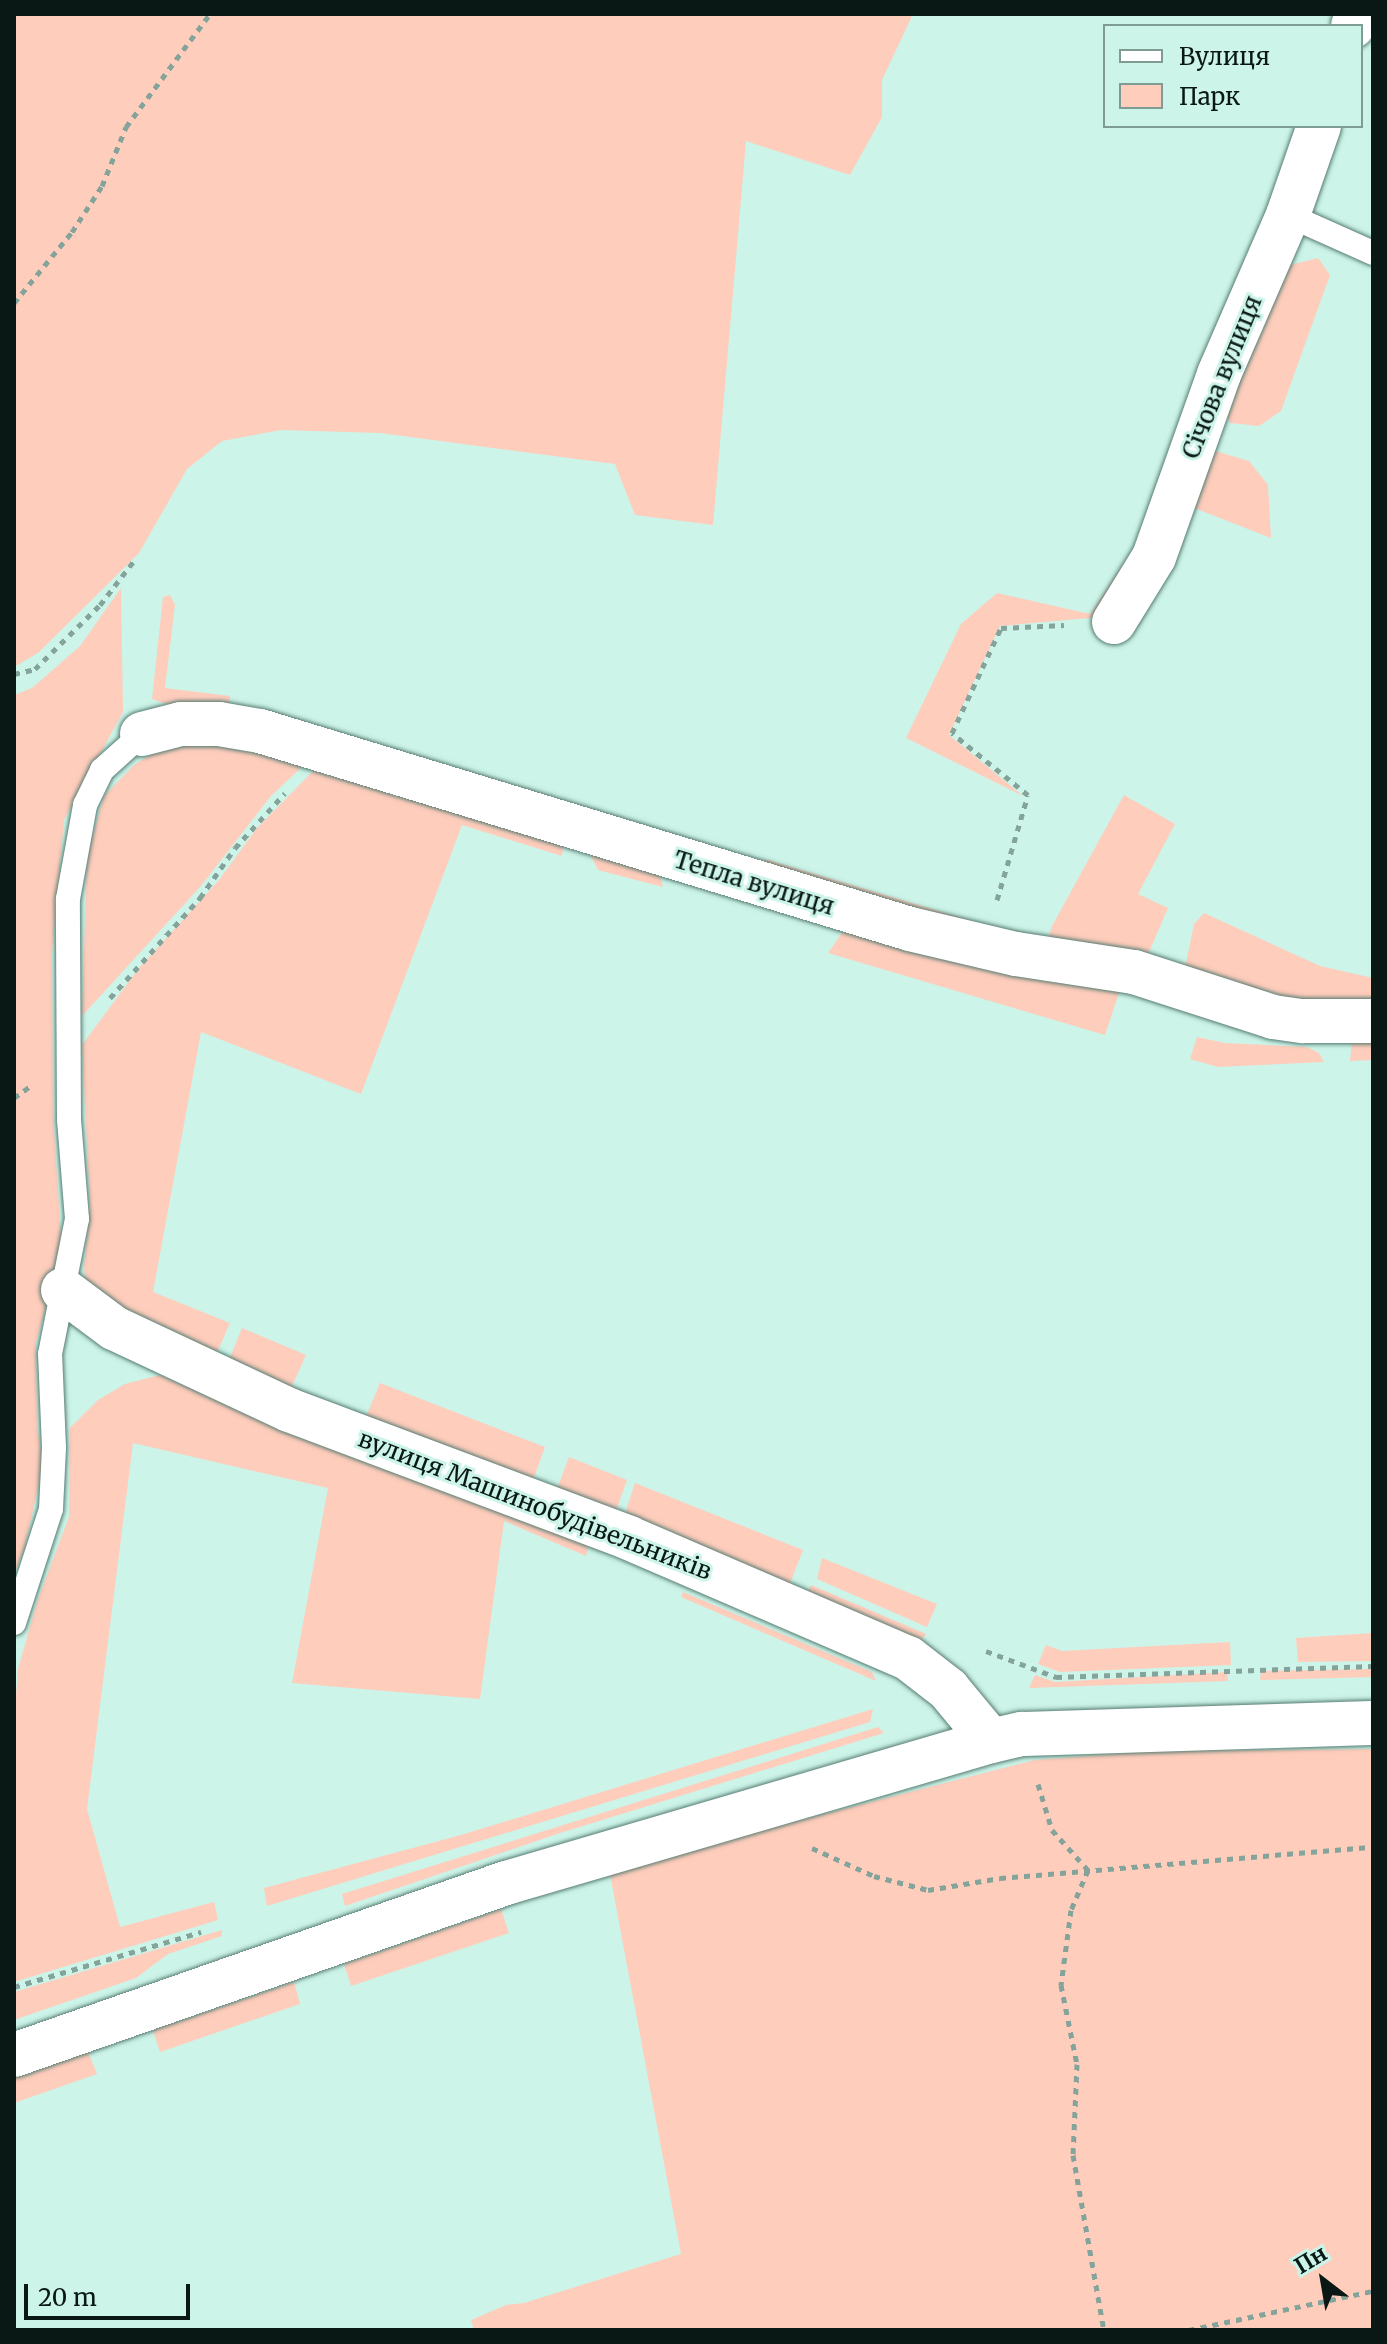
<!DOCTYPE html>
<meta charset="utf-8">
<style>
body{margin:0}
#map{position:relative;width:1387px;height:2344px;overflow:hidden;background:#ccf4e9;font-family:Merriweather,serif}
div>[style]{position:absolute}
.green>*{inset:0;background:#ffcdbc}
.path>*{height:5px;margin-top:-2.5px;transform-origin:0;background:repeating-linear-gradient(90deg,#84a39b 0 6px,transparent 0 12px)}
.roads{filter:drop-shadow(0 0 2px #577c72) drop-shadow(0 0 2px #577c72)}
.service>*{height:24px;margin:-12px;padding:0 12px;transform-origin:12px;border-radius:12px;background:#fff}
.minor>*{height:44px;margin:-22px;padding:0 22px;transform-origin:22px;border-radius:22px;background:#fff}
span{translate:-50% -50%;white-space:nowrap;text-align:center;line-height:1.15;-webkit-text-stroke:6px #ccf4e9;paint-order:stroke}
.street-label{font-size:24px;color:#091815}
.frame{position:absolute;inset:0;border:16px solid #091815;pointer-events:none}
.legend{position:absolute;left:1103px;top:24px;width:260px;height:104px;box-sizing:border-box;background:#ccf4e9;border:2px solid #7e9c94;margin:0;padding:10px 14px;list-style:none;font-size:24px;color:#091815}
.legend li{display:flex;align-items:center;gap:16px;height:40px}
.legend b{width:40px;border:2px solid #7e9c94}
.north{position:absolute;left:1283px;top:2240px;width:80px;height:80px;-webkit-text-stroke:6px #ccf4e9;paint-order:stroke;rotate:329deg;font-size:22px;font-weight:700;line-height:32px;text-align:center;color:#091815}
.north::after{content:'';display:block;margin:auto;width:28px;height:36px;background:#091815;clip-path:polygon(50% 0,100% 100%,50% 72%,0 100%)}
.scale{position:absolute;left:24px;top:2284px;width:166px;height:36px;box-sizing:border-box;border:4px solid #091815;border-top:0;padding-left:10px;font-size:24px;line-height:28px;white-space:nowrap;color:#091815;-webkit-text-stroke:6px #ccf4e9;paint-order:stroke}
</style>
<div id="map">
<div class="green">
<div style="clip-path:polygon(14px 14px,913px 14px,882px 80px,882px 117px,850px 175px,746px 141px,713px 525px,635px 515px,615px 464px,380px 433px,281px 430px,222px 441px,187px 469px,139px 553px,38px 653px,14px 667px)"></div>
<div style="clip-path:polygon(1318px 258px,1330px 275px,1281px 411px,1259px 426px,1230px 423px,1222px 408px,1290px 265px)"></div>
<div style="clip-path:polygon(1212px 450px,1249px 461px,1268px 485px,1271px 538px,1189px 506px)"></div>
<div style="clip-path:polygon(1127px 558px,1137px 561px,1101px 617px,1000px 626px,949px 735px,1023px 796px,906px 738px,961px 624px,997px 593px,1090px 614px)"></div>
<div style="clip-path:polygon(121px 588px,123px 712px,64px 820px,52px 954px,53px 1114px,62px 1253px,36px 1342px,37px 1426px,43px 1465px,25px 1546px,14px 1575px,14px 695px,32px 688px,80px 646px)"></div>
<div style="clip-path:polygon(170px 595px,175px 605px,165px 688px,230px 696px,229px 725px,152px 699px,163px 597px)"></div>
<div style="clip-path:polygon(205px 742px,306px 763px,271px 796px,200px 887px,82px 1016px,87px 855px,104px 796px,134px 765px,163px 747px)"></div>
<div style="clip-path:polygon(317px 767px,564px 841px,562px 856px,462px 825px,361px 1094px,201px 1032px,153px 1292px,230px 1323px,213px 1362px,86px 1294px,84px 1265px,90px 1208px,82px 1045px,139px 968px,219px 880px,257px 828px)"></div>
<div style="clip-path:polygon(1124px 795px,1175px 824px,1138px 894px,1168px 908px,1146px 959px,1047px 942px,1052px 926px)"></div>
<div style="clip-path:polygon(587px 848px,658px 869px,663px 887px,598px 870px)"></div>
<div style="clip-path:polygon(765px 859px,986px 925px,762px 871px)"></div>
<div style="clip-path:polygon(1204px 913px,1320px 966px,1373px 978px,1373px 1004px,1290px 1004px,1184px 973px,1194px 924px)"></div>
<div style="clip-path:polygon(846px 927px,1121px 987px,1105px 1035px,828px 953px)"></div>
<div style="clip-path:polygon(1197px 1037px,1225px 1043px,1307px 1047px,1319px 1053px,1324px 1062px,1218px 1067px,1190px 1059px)"></div>
<div style="clip-path:polygon(1373px 1040px,1373px 1060px,1350px 1061px,1352px 1041px)"></div>
<div style="clip-path:polygon(242px 1328px,306px 1355px,292px 1386px,284px 1392px,226px 1367px)"></div>
<div style="clip-path:polygon(160px 1375px,269px 1424px,586px 1538px,588px 1548px,586px 1556px,504px 1521px,480px 1699px,292px 1683px,328px 1488px,133px 1443px,87px 1809px,120px 1927px,214px 1902px,218px 1920px,14px 1982px,14px 1721px,18px 1669px,37px 1602px,69px 1517px,70px 1428px,98px 1400px,125px 1384px)"></div>
<div style="clip-path:polygon(380px 1383px,545px 1447px,531px 1486px,363px 1424px)"></div>
<div style="clip-path:polygon(569px 1457px,627px 1480px,614px 1516px,555px 1494px)"></div>
<div style="clip-path:polygon(635px 1483px,803px 1550px,787px 1591px,623px 1520px)"></div>
<div style="clip-path:polygon(822px 1558px,937px 1604px,927px 1627px,817px 1579px)"></div>
<div style="clip-path:polygon(811px 1585px,926px 1634px,918px 1645px,805px 1599px)"></div>
<div style="clip-path:polygon(683px 1592px,872px 1672px,876px 1681px,681px 1597px)"></div>
<div style="clip-path:polygon(1373px 1633px,1373px 1661px,1298px 1662px,1296px 1638px)"></div>
<div style="clip-path:polygon(1230px 1642px,1231px 1665px,1060px 1672px,1038px 1664px,1046px 1645px,1062px 1651px)"></div>
<div style="clip-path:polygon(1373px 1669px,1373px 1677px,1260px 1680px,1261px 1671px)"></div>
<div style="clip-path:polygon(1227px 1672px,1228px 1681px,1029px 1688px,1035px 1675px,1055px 1682px)"></div>
<div style="clip-path:polygon(873px 1709px,870px 1722px,267px 1906px,264px 1888px,461px 1835px)"></div>
<div style="clip-path:polygon(878px 1727px,884px 1733px,557px 1834px,345px 1906px,342px 1894px)"></div>
<div style="clip-path:polygon(1373px 1749px,1373px 2330px,474px 2330px,471px 2320px,506px 2305px,524px 2303px,681px 2254px,609px 1869px,1035px 1760px,1152px 1751px)"></div>
<div style="clip-path:polygon(501px 1909px,509px 1933px,351px 1986px,344px 1964px)"></div>
<div style="clip-path:polygon(222px 1930px,222px 1936px,168px 1954px,136px 1978px,14px 2020px,14px 1992px)"></div>
<div style="clip-path:polygon(294px 1982px,300px 2004px,160px 2052px,153px 2030px)"></div>
<div style="clip-path:polygon(88px 2052px,97px 2074px,14px 2103px,14px 2077px)"></div>
</div>
<div class="path">
<div style="left:14px;top:303px;width:92px;rotate:-50.8deg"></div>
<div style="left:72px;top:232px;width:55px;rotate:-56.9deg"></div>
<div style="left:102px;top:186px;width:64px;rotate:-67.9deg"></div>
<div style="left:126px;top:127px;width:141px;rotate:-53.4deg"></div>
<div style="left:14px;top:674px;width:22px;rotate:-13deg"></div>
<div style="left:35px;top:669px;width:91px;rotate:-44.6deg"></div>
<div style="left:100px;top:605px;width:59px;rotate:-52.5deg"></div>
<div style="left:997px;top:900px;width:109px;rotate:-73.6deg"></div>
<div style="left:1028px;top:795px;width:98px;rotate:-140.8deg"></div>
<div style="left:952px;top:733px;width:116px;rotate:-65deg"></div>
<div style="left:1001px;top:628px;width:63px;rotate:-2.7deg"></div>
<div style="left:110px;top:998px;width:135px;rotate:-48deg"></div>
<div style="left:200px;top:898px;width:61px;rotate:-55deg"></div>
<div style="left:235px;top:848px;width:74px;rotate:-47.7deg"></div>
<div style="left:14px;top:1098px;width:19px;rotate:-36deg"></div>
<div style="left:986px;top:1651px;width:75px;rotate:20.4deg"></div>
<div style="left:1056px;top:1677px;width:317px;rotate:-2deg"></div>
<div style="left:1038px;top:1784px;width:48px;rotate:73.1deg"></div>
<div style="left:1052px;top:1830px;width:54px;rotate:48deg"></div>
<div style="left:1088px;top:1870px;width:43px;rotate:113deg"></div>
<div style="left:1071px;top:1910px;width:76px;rotate:97.6deg"></div>
<div style="left:1061px;top:1985px;width:81px;rotate:78.6deg"></div>
<div style="left:1077px;top:2064px;width:91px;rotate:92.5deg"></div>
<div style="left:1073px;top:2155px;width:178px;rotate:80deg"></div>
<div style="left:812px;top:1848px;width:68px;rotate:24.3deg"></div>
<div style="left:874px;top:1876px;width:56px;rotate:14.5deg"></div>
<div style="left:928px;top:1890px;width:73px;rotate:-9.5deg"></div>
<div style="left:1000px;top:1878px;width:374px;rotate:-4.8deg"></div>
<div style="left:14px;top:1987px;width:195px;rotate:-16.4deg"></div>
<div style="left:1189px;top:2330px;width:188px;rotate:-12deg"></div>
</div>
<div class="roads">
<div class="service">
<div style="left:1288px;top:215px;width:93px;rotate:24.1deg"></div>
<div style="left:14px;top:1623px;width:120px;rotate:-72deg"></div>
<div style="left:51px;top:1509px;width:61px;rotate:-87.2deg"></div>
<div style="left:54px;top:1448px;width:94px;rotate:-92.4deg"></div>
<div style="left:50px;top:1354px;width:138px;rotate:-78.7deg"></div>
<div style="left:77px;top:1219px;width:99px;rotate:-94.6deg"></div>
<div style="left:69px;top:1120px;width:221px;rotate:-90.3deg"></div>
<div style="left:68px;top:899px;width:96px;rotate:-79.7deg"></div>
<div style="left:85px;top:805px;width:39px;rotate:-64deg"></div>
<div style="left:102px;top:770px;width:54px;rotate:-42deg"></div>
</div>
<div class="minor">
<div style="left:1353px;top:26px;width:13px;rotate:-72deg"></div>
<div style="left:1114px;top:622px;width:76px;rotate:-58.4deg"></div>
<div style="left:1154px;top:557px;width:194px;rotate:-70.4deg"></div>
<div style="left:1219px;top:374px;width:173px;rotate:-66.5deg"></div>
<div style="left:1288px;top:215px;width:94px;rotate:-70.8deg"></div>
<div style="left:142px;top:734px;width:40px;rotate:-14.4deg"></div>
<div style="left:181px;top:724px;width:38px"></div>
<div style="left:219px;top:724px;width:42px;rotate:9.7deg"></div>
<div style="left:260px;top:731px;width:679px;rotate:16.94deg"></div>
<div style="left:910px;top:929px;width:109px;rotate:13.3deg"></div>
<div style="left:1016px;top:954px;width:119px;rotate:8.7deg"></div>
<div style="left:1134px;top:972px;width:146px;rotate:17.9deg"></div>
<div style="left:1273px;top:1017px;width:30px;rotate:8deg"></div>
<div style="left:1303px;top:1021px;width:70px"></div>
<div style="left:63px;top:1290px;width:64px;rotate:36.7deg"></div>
<div style="left:114px;top:1328px;width:193px;rotate:25.1deg"></div>
<div style="left:289px;top:1410px;width:363px;rotate:20.6deg"></div>
<div style="left:629px;top:1538px;width:304px;rotate:23.3deg"></div>
<div style="left:908px;top:1658px;width:51px;rotate:37.8deg"></div>
<div style="left:948px;top:1689px;width:67px;rotate:50.4deg"></div>
<div style="left:14px;top:2055px;width:521px;rotate:-19.27deg"></div>
<div style="left:506px;top:1883px;width:505px;rotate:-16.32deg"></div>
<div style="left:991px;top:1741px;width:32px;rotate:-13deg"></div>
<div style="left:1022px;top:1734px;width:351px;rotate:-1.8deg"></div>
</div>
</div>
<div class="street-label">
<span style="left:1222px;top:377px;rotate:-68deg">Січова вулиця</span>
<span style="left:754px;top:883px;rotate:17deg">Тепла вулиця</span>
<span style="left:535px;top:1505px;rotate:21deg">вулиця Машинобудівельників</span>
</div>
<div class="frame"></div>
<ul class="legend">
<li><b style="height:10px;background:#fff"></b>Вулиця</li>
<li><b style="height:22px;background:#ffcdbc"></b>Парк</li>
</ul>
<div class="north">Пн</div>
<div class="scale">20 m</div>
</div>
